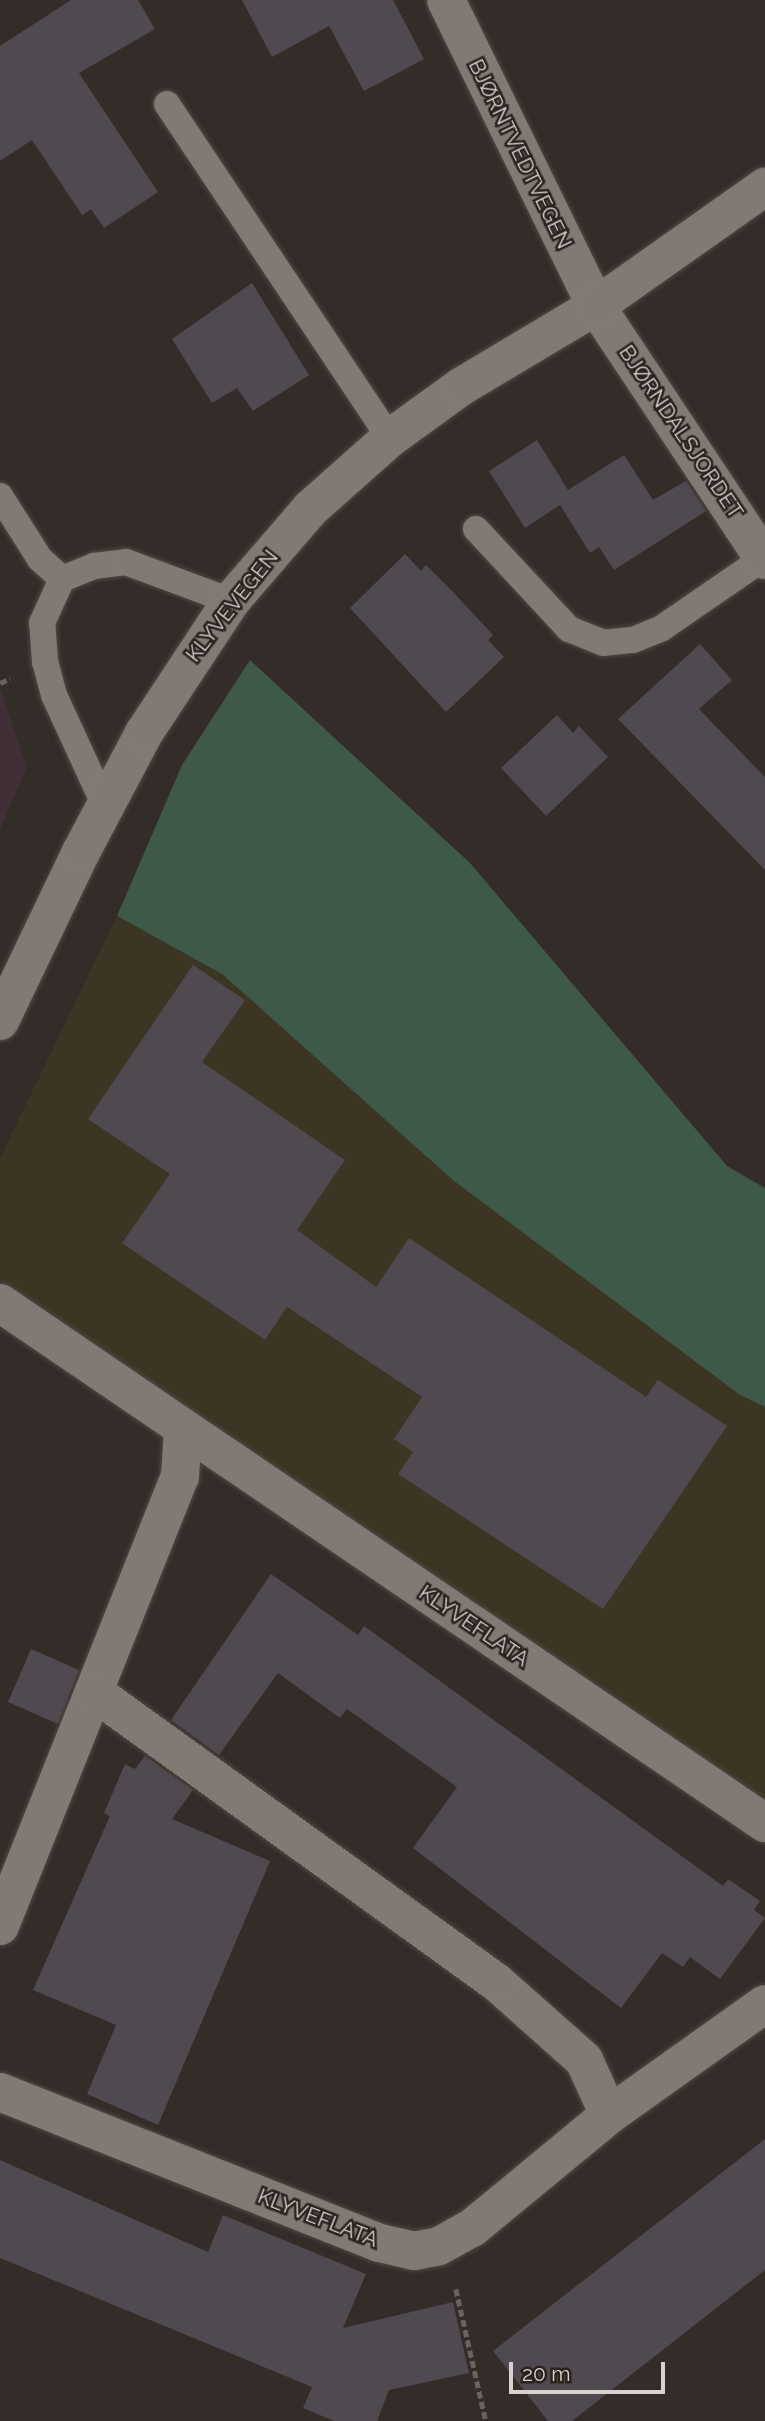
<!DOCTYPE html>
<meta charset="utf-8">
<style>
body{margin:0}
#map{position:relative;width:765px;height:2421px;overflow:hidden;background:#342c28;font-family:Raleway,sans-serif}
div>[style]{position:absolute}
.industrial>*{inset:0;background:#3c3524}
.education>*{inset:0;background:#412f38}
.green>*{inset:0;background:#3e5947}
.building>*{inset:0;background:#50494f}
.path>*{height:4.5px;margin-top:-2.25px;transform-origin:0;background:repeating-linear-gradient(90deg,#69625e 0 7px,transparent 0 10.5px)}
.roads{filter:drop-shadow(0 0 2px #504946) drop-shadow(0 0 2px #504946)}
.service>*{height:26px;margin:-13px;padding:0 13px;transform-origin:13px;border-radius:13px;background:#827974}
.minor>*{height:38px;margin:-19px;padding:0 19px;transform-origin:19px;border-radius:19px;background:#827974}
span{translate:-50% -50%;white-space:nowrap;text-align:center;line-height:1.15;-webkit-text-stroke:5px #2a221e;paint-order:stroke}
.street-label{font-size:21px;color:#d7d1cf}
.scale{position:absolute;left:509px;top:2362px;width:156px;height:32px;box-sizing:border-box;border:4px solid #d7d1cf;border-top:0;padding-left:9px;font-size:21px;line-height:24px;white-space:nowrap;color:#d7d1cf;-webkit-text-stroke:5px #2a221e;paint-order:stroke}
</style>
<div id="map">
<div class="industrial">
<div style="clip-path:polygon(117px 916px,222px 974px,454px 1181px,740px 1395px,765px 1407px,765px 1825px,0 1281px,0 1158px)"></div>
</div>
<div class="education">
<div style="clip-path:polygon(0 688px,27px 767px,0 830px)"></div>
</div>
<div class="green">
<div style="clip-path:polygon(250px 660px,470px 863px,727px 1166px,765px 1188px,765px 1407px,740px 1395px,454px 1181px,222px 974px,117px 916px,182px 765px)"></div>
</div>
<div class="building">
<div style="clip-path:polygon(71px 0,138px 0,155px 29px,79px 73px,158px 192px,104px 228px,91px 209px,82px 215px,32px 140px,0 161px,0 46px)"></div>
<div style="clip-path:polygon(242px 0,393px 0,424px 59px,364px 91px,329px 26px,272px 57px)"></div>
<div style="clip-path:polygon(252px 283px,309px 375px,253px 411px,237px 388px,212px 403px,172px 339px)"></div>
<div style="clip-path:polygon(537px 440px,568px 490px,624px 455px,653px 500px,686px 481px,706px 511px,614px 570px,599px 547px,590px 553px,560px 505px,525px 528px,489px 471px)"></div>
<div style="clip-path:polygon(405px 554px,421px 571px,426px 565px,454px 593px,493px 635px,488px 640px,504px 657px,446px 712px,350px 608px)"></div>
<div style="clip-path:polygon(700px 644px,732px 680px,699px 709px,765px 777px,765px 870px,618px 719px)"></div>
<div style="clip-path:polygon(557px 715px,573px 733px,579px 726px,608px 757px,546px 816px,501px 768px)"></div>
<div style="clip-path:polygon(193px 965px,245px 1000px,202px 1062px,345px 1160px,297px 1230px,376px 1287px,409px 1238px,646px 1397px,658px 1380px,727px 1426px,603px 1609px,398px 1474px,413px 1452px,394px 1439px,422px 1397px,287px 1307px,265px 1340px,122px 1243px,170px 1174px,88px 1119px)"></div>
<div style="clip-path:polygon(271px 1574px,358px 1635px,364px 1626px,723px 1886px,728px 1879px,760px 1901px,754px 1910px,765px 1918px,720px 1979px,690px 1957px,683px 1967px,662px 1953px,621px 2008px,413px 1848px,457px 1787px,347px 1709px,340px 1718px,278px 1673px,219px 1755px,171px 1720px)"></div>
<div style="clip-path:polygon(31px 1649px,79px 1670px,58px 1724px,8px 1702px)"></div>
<div style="clip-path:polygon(145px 1756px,193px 1790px,172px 1819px,270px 1861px,158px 2125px,87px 2094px,116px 2025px,33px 1990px,110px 1816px,104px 1813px,125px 1764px,135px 1769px)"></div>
<div style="clip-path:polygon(765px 2139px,765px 2270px,572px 2421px,548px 2421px,493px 2351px)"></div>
<div style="clip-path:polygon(0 2160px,208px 2252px,223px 2215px,366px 2274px,343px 2328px,453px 2302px,469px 2373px,389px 2390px,377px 2421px,334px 2421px,303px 2408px,312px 2387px,0 2258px)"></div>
</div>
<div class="path">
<div style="left:0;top:683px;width:11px;rotate:-22deg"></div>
<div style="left:456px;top:2289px;width:135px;rotate:77.2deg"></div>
</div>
<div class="roads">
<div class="service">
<div style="left:167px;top:104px;width:402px;rotate:56.3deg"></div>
<div style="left:0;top:496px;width:75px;rotate:57.6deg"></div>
<div style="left:40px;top:559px;width:30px;rotate:42deg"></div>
<div style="left:476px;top:529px;width:137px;rotate:47.1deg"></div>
<div style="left:569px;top:629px;width:37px;rotate:22deg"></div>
<div style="left:603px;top:643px;width:30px;rotate:-6deg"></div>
<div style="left:633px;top:640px;width:31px;rotate:-22deg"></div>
<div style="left:662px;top:628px;width:124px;rotate:-34.5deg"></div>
<div style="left:105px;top:806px;width:122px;rotate:-114.7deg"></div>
<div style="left:54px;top:695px;width:34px;rotate:-105deg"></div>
<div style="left:45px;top:662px;width:39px;rotate:-94deg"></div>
<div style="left:42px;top:623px;width:48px;rotate:-65.6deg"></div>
<div style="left:62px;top:579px;width:35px;rotate:-22deg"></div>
<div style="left:94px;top:566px;width:32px;rotate:-7deg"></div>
<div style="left:126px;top:562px;width:112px;rotate:20.4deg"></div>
</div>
<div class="minor">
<div style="left:446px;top:0;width:341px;rotate:63.9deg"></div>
<div style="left:596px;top:306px;width:305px;rotate:56.4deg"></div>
<div style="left:0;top:1021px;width:187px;rotate:-64.4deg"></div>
<div style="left:81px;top:852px;width:135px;rotate:-62.1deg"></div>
<div style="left:144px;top:733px;width:158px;rotate:-56.6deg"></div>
<div style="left:231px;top:601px;width:121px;rotate:-49.3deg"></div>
<div style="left:310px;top:509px;width:107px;rotate:-41.6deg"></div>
<div style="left:390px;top:438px;width:89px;rotate:-35.8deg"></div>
<div style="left:462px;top:386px;width:156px;rotate:-30.8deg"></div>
<div style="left:596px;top:306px;width:207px;rotate:-35.2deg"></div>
<div style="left:0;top:1303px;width:925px;rotate:34.21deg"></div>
<div style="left:0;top:1926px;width:484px;rotate:-68.2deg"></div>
<div style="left:180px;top:1477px;width:48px;rotate:-86.4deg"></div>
<div style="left:0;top:2092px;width:409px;rotate:21.7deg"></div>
<div style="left:380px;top:2243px;width:35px;rotate:13deg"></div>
<div style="left:414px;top:2251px;width:25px;rotate:-11deg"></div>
<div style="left:439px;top:2246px;width:38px;rotate:-29deg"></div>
<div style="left:472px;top:2228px;width:178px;rotate:-39.5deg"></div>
<div style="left:609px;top:2115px;width:60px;rotate:-114.4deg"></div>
<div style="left:584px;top:2060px;width:118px;rotate:-138.4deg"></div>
<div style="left:496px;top:1982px;width:496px;rotate:-144.2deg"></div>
<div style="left:609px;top:2115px;width:191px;rotate:-35.4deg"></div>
</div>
</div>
<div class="street-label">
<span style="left:520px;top:154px;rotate:64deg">BJØRNTVEDTVEGEN</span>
<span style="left:681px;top:432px;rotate:56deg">BJØRNDALSJORDET</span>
<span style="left:232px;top:606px;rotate:-52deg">KLYVEVEGEN</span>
<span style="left:474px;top:1626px;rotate:34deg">KLYVEFLATA</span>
<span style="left:318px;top:2218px;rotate:21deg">KLYVEFLATA</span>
</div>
<div class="scale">20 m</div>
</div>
